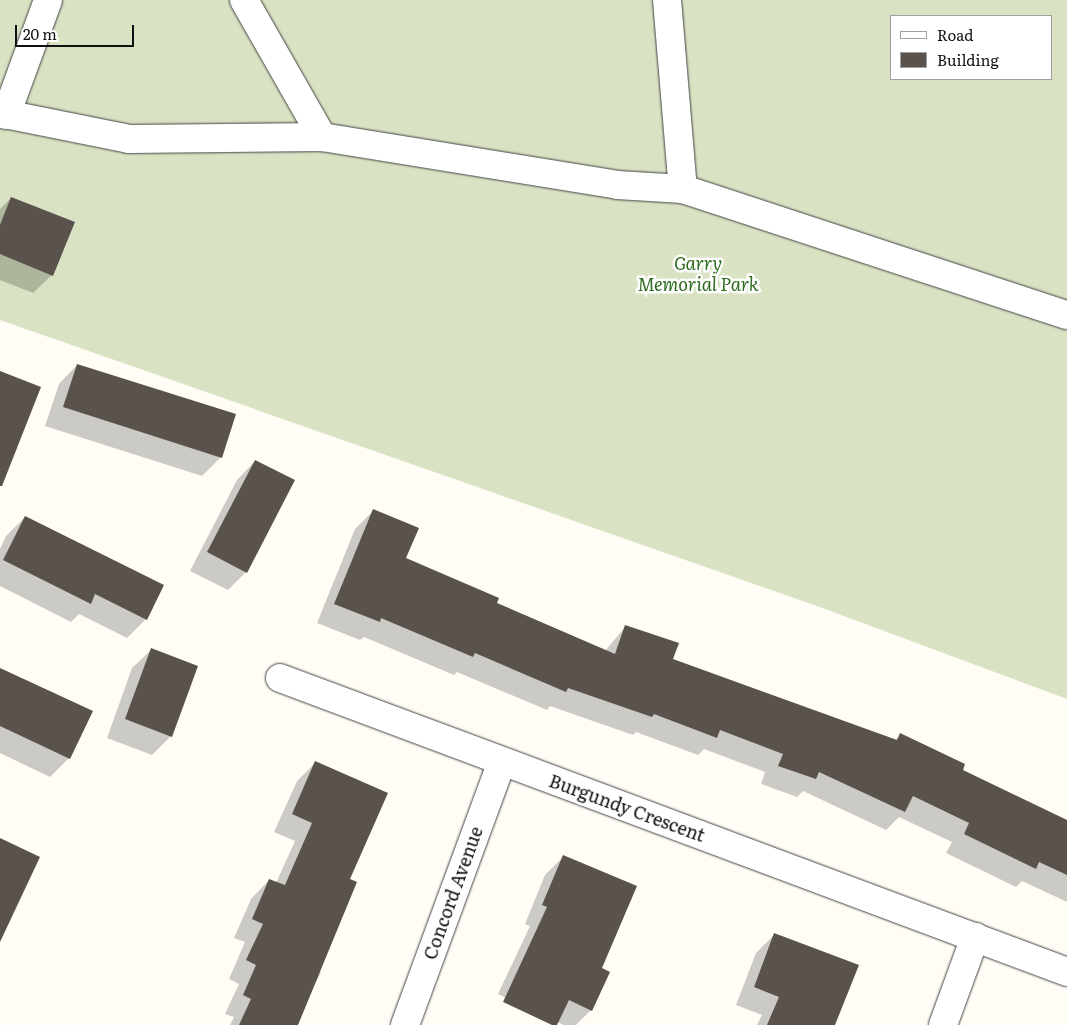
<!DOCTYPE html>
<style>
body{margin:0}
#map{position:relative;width:1067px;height:1025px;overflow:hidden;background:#fffdf5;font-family:Literata,serif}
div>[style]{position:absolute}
.cemetery>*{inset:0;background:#d9e3c4}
.shadow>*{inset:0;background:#0003}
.building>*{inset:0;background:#5a524d}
.roads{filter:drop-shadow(0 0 1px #444) drop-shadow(0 0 1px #444)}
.minor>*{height:28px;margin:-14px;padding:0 14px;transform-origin:14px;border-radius:14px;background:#fff}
span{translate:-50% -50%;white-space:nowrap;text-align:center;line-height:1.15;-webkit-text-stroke:5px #fff;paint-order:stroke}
.park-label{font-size:18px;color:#2f6b1f;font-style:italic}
.street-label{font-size:18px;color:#111}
.legend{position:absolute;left:890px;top:15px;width:162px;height:65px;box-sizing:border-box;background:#fff;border:1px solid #a0a0a0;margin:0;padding:6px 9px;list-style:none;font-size:15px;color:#111}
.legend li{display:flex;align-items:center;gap:10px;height:25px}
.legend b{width:25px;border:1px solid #a0a0a0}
.scale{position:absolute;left:15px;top:25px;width:119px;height:22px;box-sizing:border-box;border:2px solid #111;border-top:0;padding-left:6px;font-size:15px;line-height:18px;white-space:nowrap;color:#111;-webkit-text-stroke:4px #fff;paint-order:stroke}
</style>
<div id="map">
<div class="cemetery">
<div style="clip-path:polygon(evenodd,0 0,1067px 0,1067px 699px,817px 606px,0 320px,0 0,891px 16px,1051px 16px,1051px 79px,891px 79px,891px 16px)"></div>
</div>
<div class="shadow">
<div style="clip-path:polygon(11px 198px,52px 275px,33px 293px,0 280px,0 209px)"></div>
<div style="clip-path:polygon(77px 365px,221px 457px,202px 476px,45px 426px,59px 384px)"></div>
<div style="clip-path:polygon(255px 461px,246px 572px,228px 590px,190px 571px,237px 480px)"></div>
<div style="clip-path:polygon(374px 510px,405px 559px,495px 604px,605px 651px,626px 626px,671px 660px,895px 740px,901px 735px,961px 770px,1067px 821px,1067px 902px,1022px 881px,1016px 887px,946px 853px,952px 842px,899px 817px,886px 830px,803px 791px,797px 797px,761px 784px,765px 772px,704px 749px,698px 755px,636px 732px,633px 735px,550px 706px,547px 710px,457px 672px,454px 675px,364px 637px,360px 640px,317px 623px,355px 529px)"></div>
<div style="clip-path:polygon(25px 517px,146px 619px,127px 638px,79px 614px,71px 622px,0 586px,0 549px,6px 536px)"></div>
<div style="clip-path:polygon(151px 650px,171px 736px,152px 755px,107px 738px,132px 668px)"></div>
<div style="clip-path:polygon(0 669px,69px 758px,50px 777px,0 753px)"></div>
<div style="clip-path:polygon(315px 763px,348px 880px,318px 970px,321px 972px,296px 1025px,230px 1025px,234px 1017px,225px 1014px,239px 984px,229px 979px,245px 942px,234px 938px,251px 899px,269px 880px,276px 883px,295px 841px,274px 832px,297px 781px)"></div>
<div style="clip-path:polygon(564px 856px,601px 969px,591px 1010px,576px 1025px,564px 1025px,498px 994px,530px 926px,525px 924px,545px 875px)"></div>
<div style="clip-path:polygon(775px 934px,832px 1025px,757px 1025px,762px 1015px,736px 1005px,756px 953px)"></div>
</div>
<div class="building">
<div style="clip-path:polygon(11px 197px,75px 222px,53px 276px,0 254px,0 225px)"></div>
<div style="clip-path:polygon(77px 364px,236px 414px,222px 458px,63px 407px)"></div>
<div style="clip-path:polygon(0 371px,41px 387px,2px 486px,0 486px)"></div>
<div style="clip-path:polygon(255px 460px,295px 480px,247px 573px,207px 552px)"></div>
<div style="clip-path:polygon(373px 509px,419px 528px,406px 558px,499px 598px,497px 603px,615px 654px,625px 625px,679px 643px,673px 659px,897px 740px,900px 733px,965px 764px,963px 770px,1067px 820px,1067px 875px,1039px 862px,1036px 869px,964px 834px,969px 823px,913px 796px,905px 812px,819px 772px,816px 779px,778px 766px,783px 754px,720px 730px,717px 738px,654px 714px,652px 717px,568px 688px,566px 692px,475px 653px,473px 657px,381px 618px,380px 622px,334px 604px)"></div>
<div style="clip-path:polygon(25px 516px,164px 585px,147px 620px,95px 594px,91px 604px,3px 560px)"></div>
<div style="clip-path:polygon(151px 648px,198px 666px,172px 737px,125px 719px)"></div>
<div style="clip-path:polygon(0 668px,93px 711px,70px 759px,0 726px)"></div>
<div style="clip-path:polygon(315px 761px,388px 793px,350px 879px,357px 882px,298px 1025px,239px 1025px,251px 999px,243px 995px,256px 965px,246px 960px,263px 924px,252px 919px,269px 879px,285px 885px,312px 823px,292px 814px)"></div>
<div style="clip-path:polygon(0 838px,40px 857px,0 942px)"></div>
<div style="clip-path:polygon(563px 855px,637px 886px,602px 968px,610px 972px,592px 1011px,569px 1000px,557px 1025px,552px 1025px,503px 1002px,547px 907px,542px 905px)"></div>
<div style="clip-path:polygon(774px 933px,859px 965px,835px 1025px,767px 1025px,779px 997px,754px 987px)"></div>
</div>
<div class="roads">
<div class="minor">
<div style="left:244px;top:0;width:158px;rotate:60.3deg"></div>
<div style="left:667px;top:0;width:190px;rotate:85.2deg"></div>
<div style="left:0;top:113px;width:132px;rotate:11.4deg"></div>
<div style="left:129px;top:139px;width:193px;rotate:-0.6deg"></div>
<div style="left:322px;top:137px;width:299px;rotate:9.2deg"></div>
<div style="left:617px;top:185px;width:66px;rotate:3.5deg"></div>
<div style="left:683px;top:189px;width:404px;rotate:18.2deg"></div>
<div style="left:6px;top:115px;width:122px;rotate:-69.9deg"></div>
<div style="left:280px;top:678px;width:840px;rotate:20.48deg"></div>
<div style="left:405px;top:1025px;width:280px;rotate:-69.8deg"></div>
<div style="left:943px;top:1025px;width:94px;rotate:-70deg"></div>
</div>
</div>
<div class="park-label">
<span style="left:698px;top:274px">Garry<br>Memorial Park</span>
</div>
<div class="street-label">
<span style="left:627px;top:808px;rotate:20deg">Burgundy Crescent</span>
<span style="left:453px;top:893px;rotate:-70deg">Concord Avenue</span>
</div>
<ul class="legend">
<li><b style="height:6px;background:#fff"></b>Road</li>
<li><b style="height:14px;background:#5a524d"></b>Building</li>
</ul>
<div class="scale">20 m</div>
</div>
